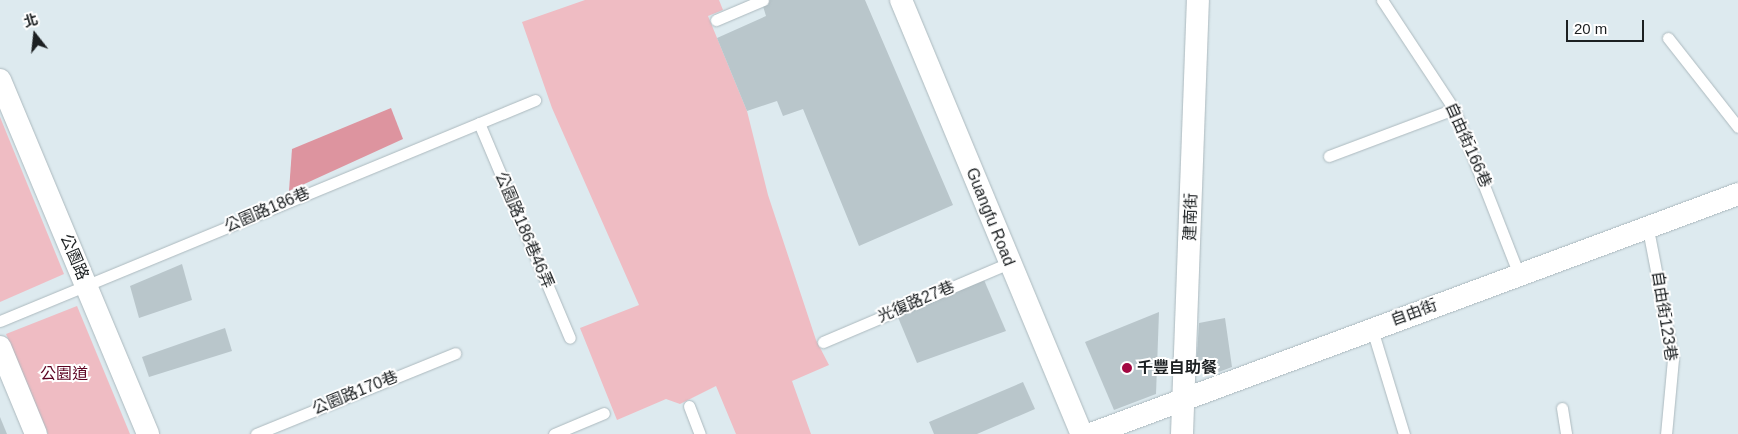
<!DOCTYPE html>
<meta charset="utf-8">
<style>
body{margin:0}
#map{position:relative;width:1738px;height:434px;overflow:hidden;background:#ddeaef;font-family:Arial,"Noto Sans TC",sans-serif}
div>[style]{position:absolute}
.green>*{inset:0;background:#efbcc3}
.forest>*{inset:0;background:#dd949f}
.building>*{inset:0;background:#b9c6cb}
.roads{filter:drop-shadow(0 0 1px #acb9be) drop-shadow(0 0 1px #acb9be)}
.service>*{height:11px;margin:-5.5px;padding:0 5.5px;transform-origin:5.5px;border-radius:5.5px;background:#fff}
.minor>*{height:22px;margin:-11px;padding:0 11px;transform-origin:11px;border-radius:11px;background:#fff}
.dots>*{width:14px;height:14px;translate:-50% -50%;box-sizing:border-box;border:2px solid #fff;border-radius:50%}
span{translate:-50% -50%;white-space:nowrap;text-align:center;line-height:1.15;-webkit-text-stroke:4px #fff;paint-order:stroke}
.street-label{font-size:16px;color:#1c2022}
.poi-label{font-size:16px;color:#1c2022;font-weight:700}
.left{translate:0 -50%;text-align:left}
.park-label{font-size:16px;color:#5c0322}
.north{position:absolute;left:10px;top:10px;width:50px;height:50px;-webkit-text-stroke:4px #fff;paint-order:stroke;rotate:344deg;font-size:14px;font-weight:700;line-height:20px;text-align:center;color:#1c2022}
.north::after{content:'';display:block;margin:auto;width:18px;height:22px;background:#1c2022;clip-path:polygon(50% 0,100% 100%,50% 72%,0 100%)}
.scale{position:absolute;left:1566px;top:20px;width:78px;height:22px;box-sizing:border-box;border:2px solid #1c2022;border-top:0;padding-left:6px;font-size:15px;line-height:18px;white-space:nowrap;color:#1c2022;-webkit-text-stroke:4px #fff;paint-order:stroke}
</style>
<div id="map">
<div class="green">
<div style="clip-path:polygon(585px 0,719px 0,723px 10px,708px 16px,747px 111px,768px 195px,816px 340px,829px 365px,792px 381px,811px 434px,736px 434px,716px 386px,680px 404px,666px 399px,617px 420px,580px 328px,639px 305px,552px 108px,522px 22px)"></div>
<div style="clip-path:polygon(0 117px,64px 274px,0 302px)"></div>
<div style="clip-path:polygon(77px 306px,130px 434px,48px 434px,6px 334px)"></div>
</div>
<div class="forest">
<div style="clip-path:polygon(391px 108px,403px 139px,289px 191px,292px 149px)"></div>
</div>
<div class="building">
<div style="clip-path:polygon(769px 0,865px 0,953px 205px,859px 246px,803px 109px,783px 116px,777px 101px,747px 111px,717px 38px,766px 16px,762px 3px)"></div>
<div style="clip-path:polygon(182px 264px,192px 300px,139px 318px,130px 286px)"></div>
<div style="clip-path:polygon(984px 280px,1006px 331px,917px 363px,897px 315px)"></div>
<div style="clip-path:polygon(1159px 312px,1156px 394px,1114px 410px,1085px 342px)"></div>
<div style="clip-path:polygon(1225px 318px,1232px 367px,1208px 376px,1196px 370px,1199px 323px)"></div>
<div style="clip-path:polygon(225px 328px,232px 351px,149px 377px,142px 357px)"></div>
<div style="clip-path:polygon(1023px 382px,1035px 409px,977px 434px,934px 434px,929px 422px)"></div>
<div style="clip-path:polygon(0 417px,7px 434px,0 434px)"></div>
</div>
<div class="roads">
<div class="service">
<div style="left:1382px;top:0;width:131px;rotate:56.6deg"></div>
<div style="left:1454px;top:109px;width:178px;rotate:68.6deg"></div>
<div style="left:716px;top:20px;width:51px;rotate:-23.1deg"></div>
<div style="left:1668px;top:38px;width:113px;rotate:51.8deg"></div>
<div style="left:479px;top:123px;width:233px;rotate:67.1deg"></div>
<div style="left:1329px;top:156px;width:134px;rotate:-20.6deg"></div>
<div style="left:1648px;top:229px;width:132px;rotate:79.1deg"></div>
<div style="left:1673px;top:359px;width:75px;rotate:95.3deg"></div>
<div style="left:0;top:321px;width:579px;rotate:-22.44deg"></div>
<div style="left:1372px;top:329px;width:110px;rotate:73.1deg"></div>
<div style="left:823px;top:342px;width:202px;rotate:-23deg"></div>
<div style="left:689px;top:406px;width:30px;rotate:69deg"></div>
<div style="left:1562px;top:408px;width:26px;rotate:81deg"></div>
<div style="left:256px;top:434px;width:215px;rotate:-22.1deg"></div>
<div style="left:554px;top:434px;width:54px;rotate:-22.8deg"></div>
</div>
<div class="minor">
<div style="left:901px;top:0;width:470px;rotate:67.4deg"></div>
<div style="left:0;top:80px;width:384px;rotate:67.3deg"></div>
<div style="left:0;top:347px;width:94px;rotate:67.5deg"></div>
<div style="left:1091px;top:434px;width:690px;rotate:-20.35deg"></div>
<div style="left:1182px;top:434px;width:434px;rotate:-87.9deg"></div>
</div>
</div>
<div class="dots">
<div style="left:1127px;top:368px;background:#a30842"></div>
</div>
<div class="street-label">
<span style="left:1468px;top:145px;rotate:66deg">自由街166巷</span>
<span style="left:267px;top:210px;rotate:-23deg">公園路186巷</span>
<span style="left:990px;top:217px;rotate:68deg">Guangfu Road</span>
<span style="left:1191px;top:217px;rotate:-88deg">建南街</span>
<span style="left:524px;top:230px;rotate:67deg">公園路186巷46弄</span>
<span style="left:74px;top:257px;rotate:67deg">公園路</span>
<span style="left:916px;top:302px;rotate:-23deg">光復路27巷</span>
<span style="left:1414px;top:313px;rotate:-20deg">自由街</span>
<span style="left:1664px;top:316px;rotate:81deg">自由街123巷</span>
<span style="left:355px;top:393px;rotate:-22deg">公園路170巷</span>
</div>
<div class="poi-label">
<span class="left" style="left:1137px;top:368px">千豐自助餐</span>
</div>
<div class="park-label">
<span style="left:64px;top:374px">公園道</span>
</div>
<div class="north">北</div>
<div class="scale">20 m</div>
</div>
